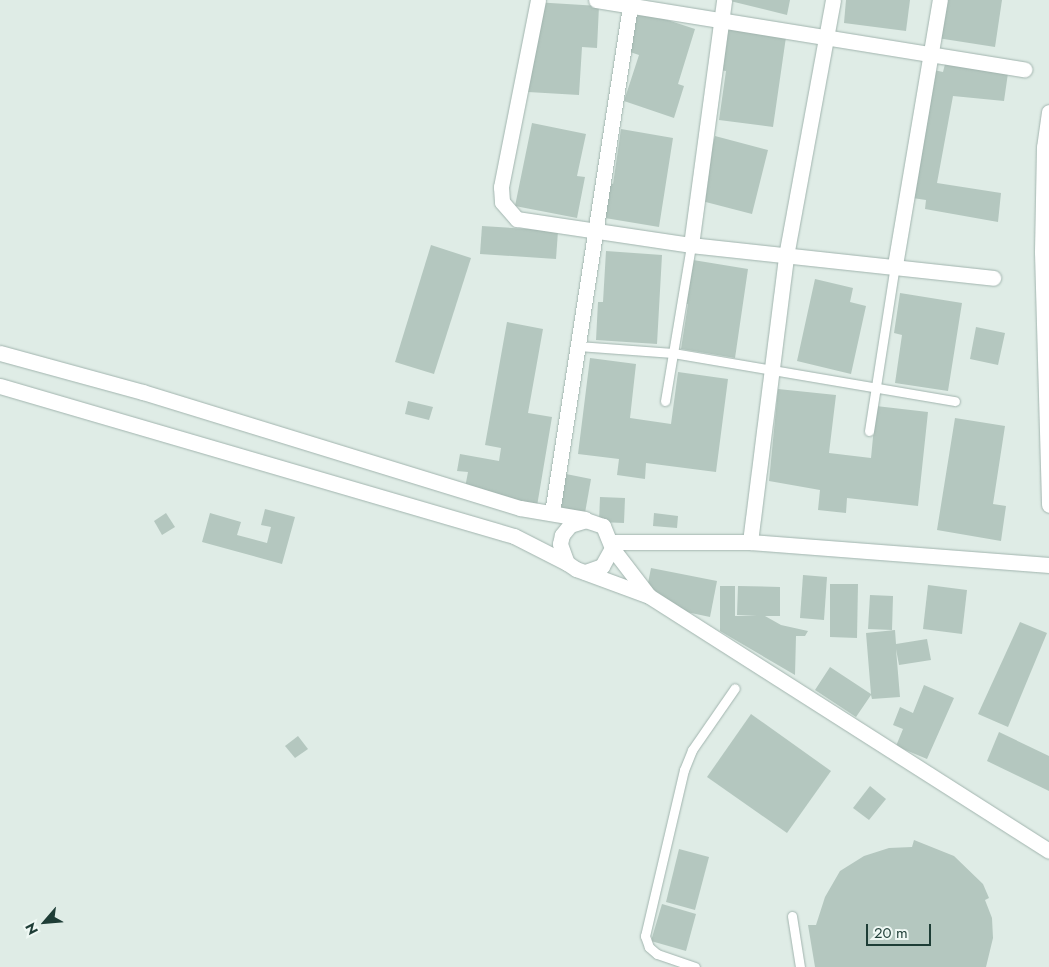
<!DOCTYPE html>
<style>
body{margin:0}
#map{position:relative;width:1049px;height:967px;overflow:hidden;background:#dfece6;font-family:Jost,sans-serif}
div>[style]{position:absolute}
.building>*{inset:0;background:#b4c7bf}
.roads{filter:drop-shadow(0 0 1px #a1b4ae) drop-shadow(0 0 1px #a1b4ae)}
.service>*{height:9px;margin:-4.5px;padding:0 4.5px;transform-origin:4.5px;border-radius:4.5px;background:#fff}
.minor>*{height:15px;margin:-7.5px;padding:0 7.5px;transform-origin:7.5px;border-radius:7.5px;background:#fff}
.tertiary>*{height:15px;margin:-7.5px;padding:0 7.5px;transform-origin:7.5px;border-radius:7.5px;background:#fff}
.secondary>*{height:15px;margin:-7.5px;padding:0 7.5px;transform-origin:7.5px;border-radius:7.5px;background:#fff}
span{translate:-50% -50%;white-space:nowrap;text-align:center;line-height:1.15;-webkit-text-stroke:4px #eff8f4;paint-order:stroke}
.north{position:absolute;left:20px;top:897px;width:50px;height:50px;-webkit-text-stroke:4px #eff8f4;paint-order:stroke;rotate:243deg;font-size:14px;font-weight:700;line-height:20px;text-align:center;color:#1e3d36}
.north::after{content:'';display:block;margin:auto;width:18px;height:22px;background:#1e3d36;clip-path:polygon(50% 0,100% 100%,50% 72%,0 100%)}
.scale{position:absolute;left:866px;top:924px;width:65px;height:22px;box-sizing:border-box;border:2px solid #1e3d36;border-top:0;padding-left:6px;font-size:15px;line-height:18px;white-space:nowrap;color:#1e3d36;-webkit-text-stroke:4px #eff8f4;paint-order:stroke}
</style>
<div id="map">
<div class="building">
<div style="clip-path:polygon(726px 0,790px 0,787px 15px)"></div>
<div style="clip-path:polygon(846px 0,910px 0,906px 31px,844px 23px)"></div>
<div style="clip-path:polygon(937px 0,1002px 0,995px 47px,931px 37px)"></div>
<div style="clip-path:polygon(534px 2px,599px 6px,597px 48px,582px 47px,579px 95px,528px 92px)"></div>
<div style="clip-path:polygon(637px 10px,695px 29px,678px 84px,684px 86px,674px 118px,624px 101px,639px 55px,624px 50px)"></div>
<div style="clip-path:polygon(724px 28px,786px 37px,773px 127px,719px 120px,726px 71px,718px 70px)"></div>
<div style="clip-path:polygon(945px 64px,1008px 73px,1004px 101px,953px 96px,937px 183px,1001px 193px,998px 222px,925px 209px,926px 200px,906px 197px,924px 68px,943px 72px)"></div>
<div style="clip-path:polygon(532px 123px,586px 134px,577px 176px,585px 177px,577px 218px,515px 206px)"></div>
<div style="clip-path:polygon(621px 129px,673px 138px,659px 227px,599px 217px,604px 182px,613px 184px)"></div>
<div style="clip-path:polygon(715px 136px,768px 150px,752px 214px,698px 200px)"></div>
<div style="clip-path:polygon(482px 226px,558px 231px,556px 259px,480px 254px)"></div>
<div style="clip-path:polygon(431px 245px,471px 258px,434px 374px,395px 362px)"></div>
<div style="clip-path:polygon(606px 251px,662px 255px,657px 344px,596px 340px,598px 302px,603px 302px)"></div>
<div style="clip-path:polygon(687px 259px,748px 269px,735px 358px,681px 349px,688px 304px,680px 303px)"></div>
<div style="clip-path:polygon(815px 279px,853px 288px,850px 302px,866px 306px,851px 374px,797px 361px)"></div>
<div style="clip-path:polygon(900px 293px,962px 303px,948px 391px,895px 383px,902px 335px,894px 333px)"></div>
<div style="clip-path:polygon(507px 322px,543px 329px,528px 413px,552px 417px,537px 506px,464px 493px,468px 472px,457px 471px,460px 454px,499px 461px,501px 448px,485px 445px)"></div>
<div style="clip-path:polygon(976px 327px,1005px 333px,998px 365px,970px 359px)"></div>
<div style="clip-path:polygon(590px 358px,636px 364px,630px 418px,671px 424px,678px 372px,728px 379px,716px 472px,646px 463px,645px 479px,617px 475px,619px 459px,578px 454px)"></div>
<div style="clip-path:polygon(778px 389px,836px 395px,829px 453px,871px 458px,876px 406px,928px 412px,918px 506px,847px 498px,846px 513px,818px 510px,820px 490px,769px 481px)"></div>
<div style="clip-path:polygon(408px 401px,433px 407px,429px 420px,405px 414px)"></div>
<div style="clip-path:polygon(955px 418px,1005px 426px,993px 504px,1006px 506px,1001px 541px,937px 530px)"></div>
<div style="clip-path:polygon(566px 474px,591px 479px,585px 513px,560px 508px)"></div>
<div style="clip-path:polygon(600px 497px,625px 498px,624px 523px,599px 522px)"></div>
<div style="clip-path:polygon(265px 509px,295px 517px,282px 564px,202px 542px,210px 513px,241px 522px,237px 535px,267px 543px,271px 527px,261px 525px)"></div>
<div style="clip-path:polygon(166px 513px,175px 527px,162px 535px,154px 521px)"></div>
<div style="clip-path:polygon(654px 513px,678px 516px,677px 528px,653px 526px)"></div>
<div style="clip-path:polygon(651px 568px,717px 581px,710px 617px,644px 603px)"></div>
<div style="clip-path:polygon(803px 575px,827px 577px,824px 620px,800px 618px)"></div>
<div style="clip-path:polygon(830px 584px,858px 584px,857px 638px,830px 637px)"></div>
<div style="clip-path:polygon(928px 585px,967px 590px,962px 634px,923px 629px)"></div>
<div style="clip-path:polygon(720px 586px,735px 586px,735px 616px,757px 616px,737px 615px,738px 586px,780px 587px,780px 616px,765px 616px,781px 625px,808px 631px,805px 636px,796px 636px,795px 675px,720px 631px)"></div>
<div style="clip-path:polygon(870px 595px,893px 596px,892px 630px,868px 629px)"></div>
<div style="clip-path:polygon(1020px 622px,1047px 633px,1008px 727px,978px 714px)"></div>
<div style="clip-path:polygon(895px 630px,896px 644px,927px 639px,931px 660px,899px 665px,896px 649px,900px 697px,872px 699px,871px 695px,856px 717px,815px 690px,830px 667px,871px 694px,866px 633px)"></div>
<div style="clip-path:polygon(924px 685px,954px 698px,927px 759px,896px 746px,903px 729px,893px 725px,900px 707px,913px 713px)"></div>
<div style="clip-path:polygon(751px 714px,831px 771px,787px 833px,707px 777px)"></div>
<div style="clip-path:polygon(999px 732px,1049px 756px,1049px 791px,987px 761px)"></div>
<div style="clip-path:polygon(298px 736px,308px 749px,295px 758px,285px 746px)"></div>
<div style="clip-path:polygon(870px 786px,886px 799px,869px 820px,853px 808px)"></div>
<div style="clip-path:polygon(914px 840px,954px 856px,983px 884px,989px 898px,985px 900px,992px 918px,993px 938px,986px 967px,815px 967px,808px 925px,816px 925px,825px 897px,840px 871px,864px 856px,889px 848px,912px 847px)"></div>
<div style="clip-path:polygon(679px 849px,709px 857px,695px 910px,666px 902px)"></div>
<div style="clip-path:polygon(662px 904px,696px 914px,686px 951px,651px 941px)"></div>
</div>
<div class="roads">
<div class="service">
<div style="left:578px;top:346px;width:95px;rotate:4.2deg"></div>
<div style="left:673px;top:353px;width:286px;rotate:9.7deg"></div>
<div style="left:665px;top:401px;width:158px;rotate:-80.5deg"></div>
<div style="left:869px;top:431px;width:168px;rotate:-81.1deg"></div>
<div style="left:792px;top:916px;width:52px;rotate:81.1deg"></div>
<div style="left:695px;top:967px;width:40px;rotate:-161.1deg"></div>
<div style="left:657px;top:954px;width:11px;rotate:-139deg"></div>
<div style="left:649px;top:947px;width:12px;rotate:-110deg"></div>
<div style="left:645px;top:936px;width:171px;rotate:-76.8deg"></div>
<div style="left:684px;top:770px;width:22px;rotate:-68deg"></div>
<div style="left:692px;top:750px;width:75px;rotate:-55.3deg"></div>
</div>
<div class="minor">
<div style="left:538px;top:0;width:191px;rotate:101.2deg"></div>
<div style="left:501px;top:187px;width:15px;rotate:86deg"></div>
<div style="left:502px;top:202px;width:23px;rotate:49deg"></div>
<div style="left:517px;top:219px;width:176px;rotate:8.5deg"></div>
<div style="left:691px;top:245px;width:304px;rotate:6.2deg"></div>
<div style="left:596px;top:0;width:434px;rotate:9.2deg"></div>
<div style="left:1049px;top:112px;width:35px;rotate:98deg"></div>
<div style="left:1044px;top:147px;width:105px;rotate:91.1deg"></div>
<div style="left:1042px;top:252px;width:253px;rotate:88.4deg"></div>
<div style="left:691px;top:245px;width:247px;rotate:-82.3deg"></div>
<div style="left:895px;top:265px;width:269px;rotate:-80.4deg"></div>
<div style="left:552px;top:513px;width:519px;rotate:-81.25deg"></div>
<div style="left:750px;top:542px;width:288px;rotate:-82.8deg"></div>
<div style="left:786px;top:256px;width:260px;rotate:-79.6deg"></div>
</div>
<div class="tertiary">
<div style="left:611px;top:542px;width:139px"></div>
<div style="left:750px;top:542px;width:300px;rotate:4.4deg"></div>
</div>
<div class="secondary">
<div style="left:0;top:353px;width:148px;rotate:15.3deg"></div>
<div style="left:143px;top:392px;width:394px;rotate:17.1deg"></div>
<div style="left:520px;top:508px;width:66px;rotate:9.6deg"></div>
<div style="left:0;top:386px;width:535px;rotate:16.27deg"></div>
<div style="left:514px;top:536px;width:59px;rotate:27deg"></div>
<div style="left:612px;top:548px;width:59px;rotate:52.5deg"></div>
<div style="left:585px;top:572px;width:18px;rotate:-19deg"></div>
<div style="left:602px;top:566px;width:21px;rotate:-61deg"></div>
<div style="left:612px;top:548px;width:24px;rotate:-112deg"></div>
<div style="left:603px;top:526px;width:18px;rotate:-161deg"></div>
<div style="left:586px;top:520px;width:17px;rotate:163deg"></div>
<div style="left:570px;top:525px;width:13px;rotate:129deg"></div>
<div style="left:562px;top:535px;width:9px;rotate:103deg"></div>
<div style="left:560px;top:544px;width:20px;rotate:70deg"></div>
<div style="left:567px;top:563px;width:11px;rotate:34deg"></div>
<div style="left:576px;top:569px;width:78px;rotate:20.3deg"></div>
<div style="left:649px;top:596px;width:474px;rotate:32.5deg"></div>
</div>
</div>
<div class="north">N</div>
<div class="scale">20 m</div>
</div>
